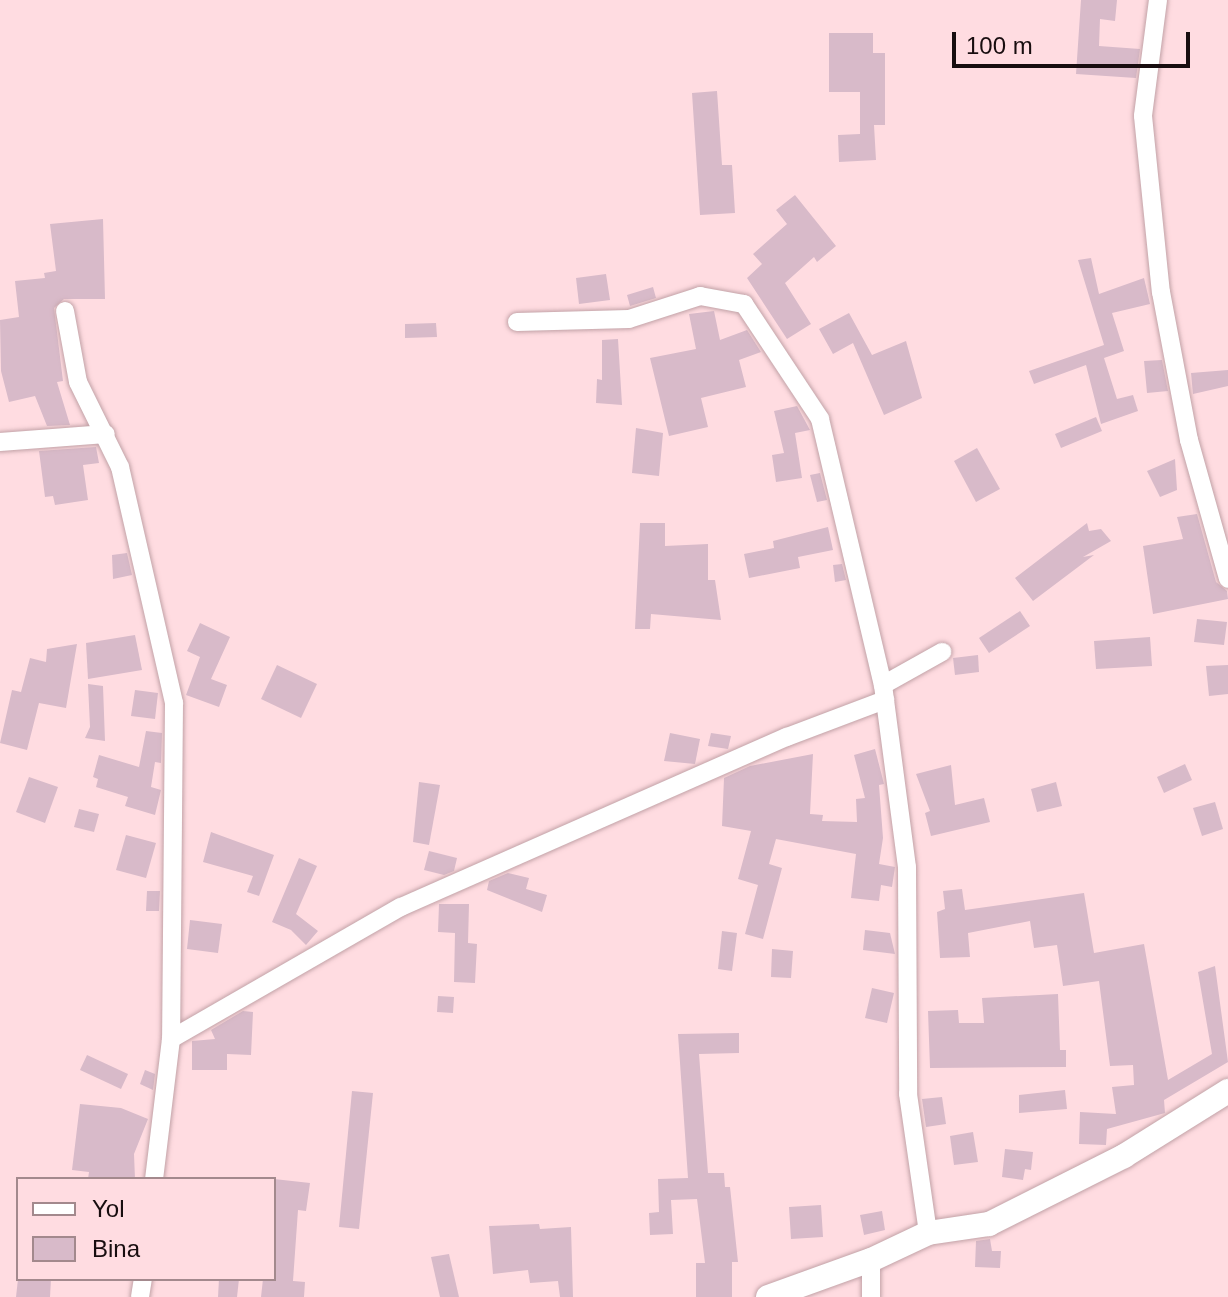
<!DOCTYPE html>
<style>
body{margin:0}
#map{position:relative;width:1228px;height:1297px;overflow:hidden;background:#ffdce1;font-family:Helvetica,sans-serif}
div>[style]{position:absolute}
.building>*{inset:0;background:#d8bac9}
.roads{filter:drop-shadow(0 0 2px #c2a2a7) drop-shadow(0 0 2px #c2a2a7)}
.street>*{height:18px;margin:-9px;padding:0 9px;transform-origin:9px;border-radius:9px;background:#fff}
.secondary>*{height:24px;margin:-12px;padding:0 12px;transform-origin:12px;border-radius:12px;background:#fff}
span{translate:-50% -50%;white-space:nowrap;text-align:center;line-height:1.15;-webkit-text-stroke:8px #ffdce1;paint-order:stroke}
.legend{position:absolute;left:16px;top:1177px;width:260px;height:104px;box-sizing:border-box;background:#ffdce1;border:2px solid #a3898d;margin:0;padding:10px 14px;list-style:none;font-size:24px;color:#180d0f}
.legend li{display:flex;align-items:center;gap:16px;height:40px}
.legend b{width:40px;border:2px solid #a3898d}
.scale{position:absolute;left:952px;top:32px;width:238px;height:36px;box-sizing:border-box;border:4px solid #180d0f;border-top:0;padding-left:10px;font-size:24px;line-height:28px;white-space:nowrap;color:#180d0f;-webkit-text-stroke:6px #ffdce1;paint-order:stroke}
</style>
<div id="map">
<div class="building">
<div style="clip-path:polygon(1081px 0,1117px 0,1115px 21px,1100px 19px,1099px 46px,1140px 49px,1136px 78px,1076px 74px)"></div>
<div style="clip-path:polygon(829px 33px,873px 33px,873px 53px,885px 53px,885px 125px,874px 125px,876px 160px,839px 162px,838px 135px,860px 134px,860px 92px,829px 92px)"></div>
<div style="clip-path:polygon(717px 91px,722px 165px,732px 165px,735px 213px,700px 215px,692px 93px)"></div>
<div style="clip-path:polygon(795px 195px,836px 246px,817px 262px,814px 257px,785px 283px,811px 324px,787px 339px,747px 278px,762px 264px,753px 254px,787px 224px,776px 210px)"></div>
<div style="clip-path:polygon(103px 219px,105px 299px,64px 299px,54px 308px,63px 381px,57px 382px,70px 425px,47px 426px,35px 396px,9px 402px,1px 371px,0 320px,19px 317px,15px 281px,45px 278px,44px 273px,56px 271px,50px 224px)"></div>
<div style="clip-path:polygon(1091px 258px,1099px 294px,1144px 278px,1150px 304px,1112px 313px,1124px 351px,1104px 358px,1117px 399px,1133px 395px,1138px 411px,1101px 424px,1086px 365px,1034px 384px,1029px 371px,1104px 345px,1078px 260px)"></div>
<div style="clip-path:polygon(606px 274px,610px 300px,579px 304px,576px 278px)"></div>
<div style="clip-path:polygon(653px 287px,656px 298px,630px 306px,627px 295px)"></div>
<div style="clip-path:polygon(714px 311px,720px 340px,747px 330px,761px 352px,739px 360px,746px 387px,701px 398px,708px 427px,669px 436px,650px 358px,696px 349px,689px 314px)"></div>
<div style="clip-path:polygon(849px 313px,872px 355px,906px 341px,922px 398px,884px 415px,853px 343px,833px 354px,819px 329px)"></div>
<div style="clip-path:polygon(436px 323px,437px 337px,405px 338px,405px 324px)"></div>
<div style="clip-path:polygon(618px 339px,622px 405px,596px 403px,597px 379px,602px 380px,602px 340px)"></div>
<div style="clip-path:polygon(1162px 360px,1168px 391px,1147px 393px,1144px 361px)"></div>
<div style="clip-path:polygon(1228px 370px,1228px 386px,1193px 394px,1191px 373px)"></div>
<div style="clip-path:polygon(797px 406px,810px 430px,795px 433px,802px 478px,776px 482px,772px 455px,784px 453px,774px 411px)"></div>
<div style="clip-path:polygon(1096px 417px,1102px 431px,1061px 448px,1055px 434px)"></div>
<div style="clip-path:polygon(636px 428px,663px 433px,659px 476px,632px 473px)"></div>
<div style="clip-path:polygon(96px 447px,99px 463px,83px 465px,88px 500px,55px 505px,53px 496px,45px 497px,39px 451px)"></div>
<div style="clip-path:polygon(977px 448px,1000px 489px,976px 502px,954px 461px)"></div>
<div style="clip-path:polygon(1175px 459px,1177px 490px,1160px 497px,1147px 471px)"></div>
<div style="clip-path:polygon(820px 473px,827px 500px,817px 502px,810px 475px)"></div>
<div style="clip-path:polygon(1197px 514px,1216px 582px,1227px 591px,1228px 599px,1153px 614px,1143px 546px,1183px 539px,1177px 517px)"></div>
<div style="clip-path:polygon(640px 523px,665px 523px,665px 546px,708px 544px,708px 580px,715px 580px,721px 620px,651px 614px,650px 629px,635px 629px)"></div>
<div style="clip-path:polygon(1087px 523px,1089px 531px,1101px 529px,1111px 541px,1083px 557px,1094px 555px,1033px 601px,1015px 578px)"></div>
<div style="clip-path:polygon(828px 527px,833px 550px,798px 557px,800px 568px,749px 578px,744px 554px,774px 548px,773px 541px)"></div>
<div style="clip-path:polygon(127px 553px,132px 575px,113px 579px,112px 555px)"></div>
<div style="clip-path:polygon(842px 564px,846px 580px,835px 582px,833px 565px)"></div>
<div style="clip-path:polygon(1020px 611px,1030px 626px,989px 653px,979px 638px)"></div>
<div style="clip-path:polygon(1197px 619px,1227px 622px,1224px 645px,1194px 642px)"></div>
<div style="clip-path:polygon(200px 623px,230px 637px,211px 679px,227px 685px,219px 707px,186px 695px,200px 657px,187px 651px)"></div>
<div style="clip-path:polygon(135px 635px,142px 670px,88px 679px,86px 643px)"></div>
<div style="clip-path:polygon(1150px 637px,1152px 666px,1096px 669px,1094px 641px)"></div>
<div style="clip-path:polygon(77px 644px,66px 708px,39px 703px,27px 750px,0 743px,12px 690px,21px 692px,30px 658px,46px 662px,47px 649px)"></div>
<div style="clip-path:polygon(978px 655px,979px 672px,955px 675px,953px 658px)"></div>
<div style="clip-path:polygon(277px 665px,317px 684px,301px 718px,261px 699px)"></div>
<div style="clip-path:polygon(1228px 665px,1228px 694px,1209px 696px,1206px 666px)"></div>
<div style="clip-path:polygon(88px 684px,103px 686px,105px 741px,85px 738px,90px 727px)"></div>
<div style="clip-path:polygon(135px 690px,158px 693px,155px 719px,131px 716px)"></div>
<div style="clip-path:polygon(146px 731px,162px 733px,161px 763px,155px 762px,151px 787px,161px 790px,155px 815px,125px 806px,128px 797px,96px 787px,98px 779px,93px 777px,99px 755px,139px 767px)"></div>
<div style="clip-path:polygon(670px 733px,700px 739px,695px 764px,664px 761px)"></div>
<div style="clip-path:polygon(711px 733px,731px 736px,728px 749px,708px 746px)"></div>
<div style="clip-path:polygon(875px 749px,884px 784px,879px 785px,883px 838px,879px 864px,895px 867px,892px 887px,881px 885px,879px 901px,851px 898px,856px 854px,776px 839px,769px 864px,782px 868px,763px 939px,745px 934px,758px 885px,738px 879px,751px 831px,722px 826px,724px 778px,750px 766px,813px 754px,810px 814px,823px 815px,822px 821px,857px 822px,856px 799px,865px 798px,854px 755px)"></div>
<div style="clip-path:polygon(1185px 764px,1192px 780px,1164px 793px,1157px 777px)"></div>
<div style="clip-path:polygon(951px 765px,955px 805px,984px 798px,990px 822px,931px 836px,925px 813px,930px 811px,916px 774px)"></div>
<div style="clip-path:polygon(29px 777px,58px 787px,45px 823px,16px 812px)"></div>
<div style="clip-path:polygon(419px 782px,440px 785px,429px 845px,413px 842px)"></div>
<div style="clip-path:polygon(1056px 782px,1062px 806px,1037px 812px,1031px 789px)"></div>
<div style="clip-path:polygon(1215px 802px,1223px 829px,1202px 836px,1193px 808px)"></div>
<div style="clip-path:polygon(79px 809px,99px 814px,94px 832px,74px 827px)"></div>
<div style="clip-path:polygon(211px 832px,274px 855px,259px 896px,247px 892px,253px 876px,203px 862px)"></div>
<div style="clip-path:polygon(126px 835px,156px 843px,146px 878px,116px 870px)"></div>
<div style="clip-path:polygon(429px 851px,457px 858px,454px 871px,444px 875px,424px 870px)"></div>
<div style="clip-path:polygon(299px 858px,317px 866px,296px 914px,318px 931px,306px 945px,291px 930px,272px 922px)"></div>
<div style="clip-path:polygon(508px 873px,529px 878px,526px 889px,547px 895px,542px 912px,487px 890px,489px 881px)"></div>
<div style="clip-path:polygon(962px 889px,965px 910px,1084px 893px,1094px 953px,1144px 944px,1168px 1080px,1212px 1054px,1198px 972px,1215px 966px,1228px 1062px,1164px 1100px,1165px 1113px,1107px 1129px,1106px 1145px,1079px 1144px,1080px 1112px,1116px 1114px,1112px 1087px,1134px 1085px,1133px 1065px,1110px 1066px,1099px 981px,1063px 986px,1057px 945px,1034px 948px,1030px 921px,968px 933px,970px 957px,940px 958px,937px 912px,945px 909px,943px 891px)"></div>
<div style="clip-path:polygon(147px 891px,160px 891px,159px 911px,146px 911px)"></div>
<div style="clip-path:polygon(439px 904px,469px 904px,468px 943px,477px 944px,475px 983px,454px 982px,455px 933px,438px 932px)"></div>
<div style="clip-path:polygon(190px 920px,222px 924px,218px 953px,187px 949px)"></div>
<div style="clip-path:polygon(865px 930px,890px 933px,895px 954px,863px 950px)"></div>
<div style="clip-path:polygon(722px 931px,737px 933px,732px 971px,718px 969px)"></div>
<div style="clip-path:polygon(772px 949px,793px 951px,791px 978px,771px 977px)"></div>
<div style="clip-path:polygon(872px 988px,894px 993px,887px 1023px,865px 1018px)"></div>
<div style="clip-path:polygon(1058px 994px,1060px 1050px,1066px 1050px,1066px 1067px,930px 1068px,928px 1011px,958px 1010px,959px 1023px,984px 1023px,982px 998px)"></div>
<div style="clip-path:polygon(438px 996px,454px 997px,453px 1013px,437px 1012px)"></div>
<div style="clip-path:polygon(243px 1011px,253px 1012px,251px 1055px,227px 1054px,227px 1070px,192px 1070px,192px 1041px,215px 1039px,211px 1030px)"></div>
<div style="clip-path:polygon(739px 1033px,739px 1053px,699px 1054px,708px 1173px,724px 1173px,725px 1187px,730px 1187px,738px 1262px,732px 1262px,732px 1297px,696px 1297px,696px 1263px,705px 1263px,697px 1199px,671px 1200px,673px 1234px,650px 1235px,649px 1213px,659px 1212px,658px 1179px,688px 1178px,678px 1034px)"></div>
<div style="clip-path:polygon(87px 1055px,128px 1074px,121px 1089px,80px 1070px)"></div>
<div style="clip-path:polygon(145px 1070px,155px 1074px,153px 1090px,140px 1084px)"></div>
<div style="clip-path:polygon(1065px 1090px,1067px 1109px,1019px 1113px,1019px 1095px)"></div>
<div style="clip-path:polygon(352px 1091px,373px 1093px,359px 1229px,339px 1227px)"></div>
<div style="clip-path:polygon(942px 1097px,946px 1124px,926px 1127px,922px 1099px)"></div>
<div style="clip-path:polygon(80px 1104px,121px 1108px,148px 1119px,134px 1154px,135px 1179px,88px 1179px,89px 1172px,72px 1170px)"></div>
<div style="clip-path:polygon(973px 1132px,978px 1162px,954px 1165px,950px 1136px)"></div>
<div style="clip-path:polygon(1005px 1149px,1033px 1152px,1031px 1170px,1025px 1169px,1023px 1180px,1002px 1177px)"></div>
<div style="clip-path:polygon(274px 1179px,310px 1183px,306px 1211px,298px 1210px,293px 1281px,305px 1282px,304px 1297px,261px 1297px,263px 1279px,274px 1279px)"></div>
<div style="clip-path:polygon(821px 1205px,823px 1237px,791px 1239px,789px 1207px)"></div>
<div style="clip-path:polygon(882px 1211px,885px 1230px,864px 1235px,860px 1215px)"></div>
<div style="clip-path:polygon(539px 1224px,540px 1229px,571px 1227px,573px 1297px,560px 1297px,558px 1281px,530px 1283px,528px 1270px,493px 1274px,489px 1226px)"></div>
<div style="clip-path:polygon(990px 1239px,992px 1251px,1001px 1251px,1000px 1268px,975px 1267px,976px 1241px)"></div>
<div style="clip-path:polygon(449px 1254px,459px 1297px,440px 1297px,431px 1257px)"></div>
<div style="clip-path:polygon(18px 1279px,51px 1279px,50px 1297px,16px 1297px)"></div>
<div style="clip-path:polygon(219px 1279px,239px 1279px,237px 1297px,218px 1297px)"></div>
</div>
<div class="roads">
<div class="street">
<div style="left:1158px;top:0;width:117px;rotate:97.4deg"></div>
<div style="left:1143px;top:116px;width:177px;rotate:84.2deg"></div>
<div style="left:1161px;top:292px;width:151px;rotate:79.3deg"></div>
<div style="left:1189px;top:440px;width:144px;rotate:74.3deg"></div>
<div style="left:65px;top:311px;width:72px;rotate:79.6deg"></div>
<div style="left:78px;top:382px;width:95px;rotate:63.7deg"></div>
<div style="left:120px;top:467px;width:242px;rotate:77.1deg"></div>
<div style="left:174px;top:703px;width:336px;rotate:90.5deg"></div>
<div style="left:171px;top:1039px;width:141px;rotate:96.9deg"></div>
<div style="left:517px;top:322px;width:112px;rotate:-1.5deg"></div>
<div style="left:629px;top:319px;width:75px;rotate:-17.9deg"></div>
<div style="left:700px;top:296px;width:45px;rotate:10.3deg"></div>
<div style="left:744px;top:304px;width:138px;rotate:56.5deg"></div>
<div style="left:820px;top:419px;width:273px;rotate:76.7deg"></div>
<div style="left:883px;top:685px;width:184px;rotate:82.5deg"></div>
<div style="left:907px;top:867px;width:227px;rotate:89.7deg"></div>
<div style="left:908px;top:1094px;width:140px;rotate:81.8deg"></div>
<div style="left:0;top:442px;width:106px;rotate:-4.3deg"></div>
<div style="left:883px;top:685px;width:68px;rotate:-29.2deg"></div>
<div style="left:171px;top:1039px;width:265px;rotate:-29.9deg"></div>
<div style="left:401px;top:907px;width:422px;rotate:-23.8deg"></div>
<div style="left:787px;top:737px;width:105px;rotate:-20.7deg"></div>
<div style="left:140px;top:1297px;width:18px;rotate:-81deg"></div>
<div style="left:871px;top:1297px;width:37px;rotate:-90deg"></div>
</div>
<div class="secondary">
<div style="left:768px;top:1297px;width:109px;rotate:-19.8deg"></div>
<div style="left:871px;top:1260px;width:63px;rotate:-25.3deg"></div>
<div style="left:928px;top:1233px;width:62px;rotate:-8.4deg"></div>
<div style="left:989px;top:1224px;width:151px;rotate:-26.7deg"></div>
<div style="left:1124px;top:1156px;width:123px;rotate:-32deg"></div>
</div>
</div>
<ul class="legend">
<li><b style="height:10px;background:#fff"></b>Yol</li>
<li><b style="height:22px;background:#d8bac9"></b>Bina</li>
</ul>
<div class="scale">100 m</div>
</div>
